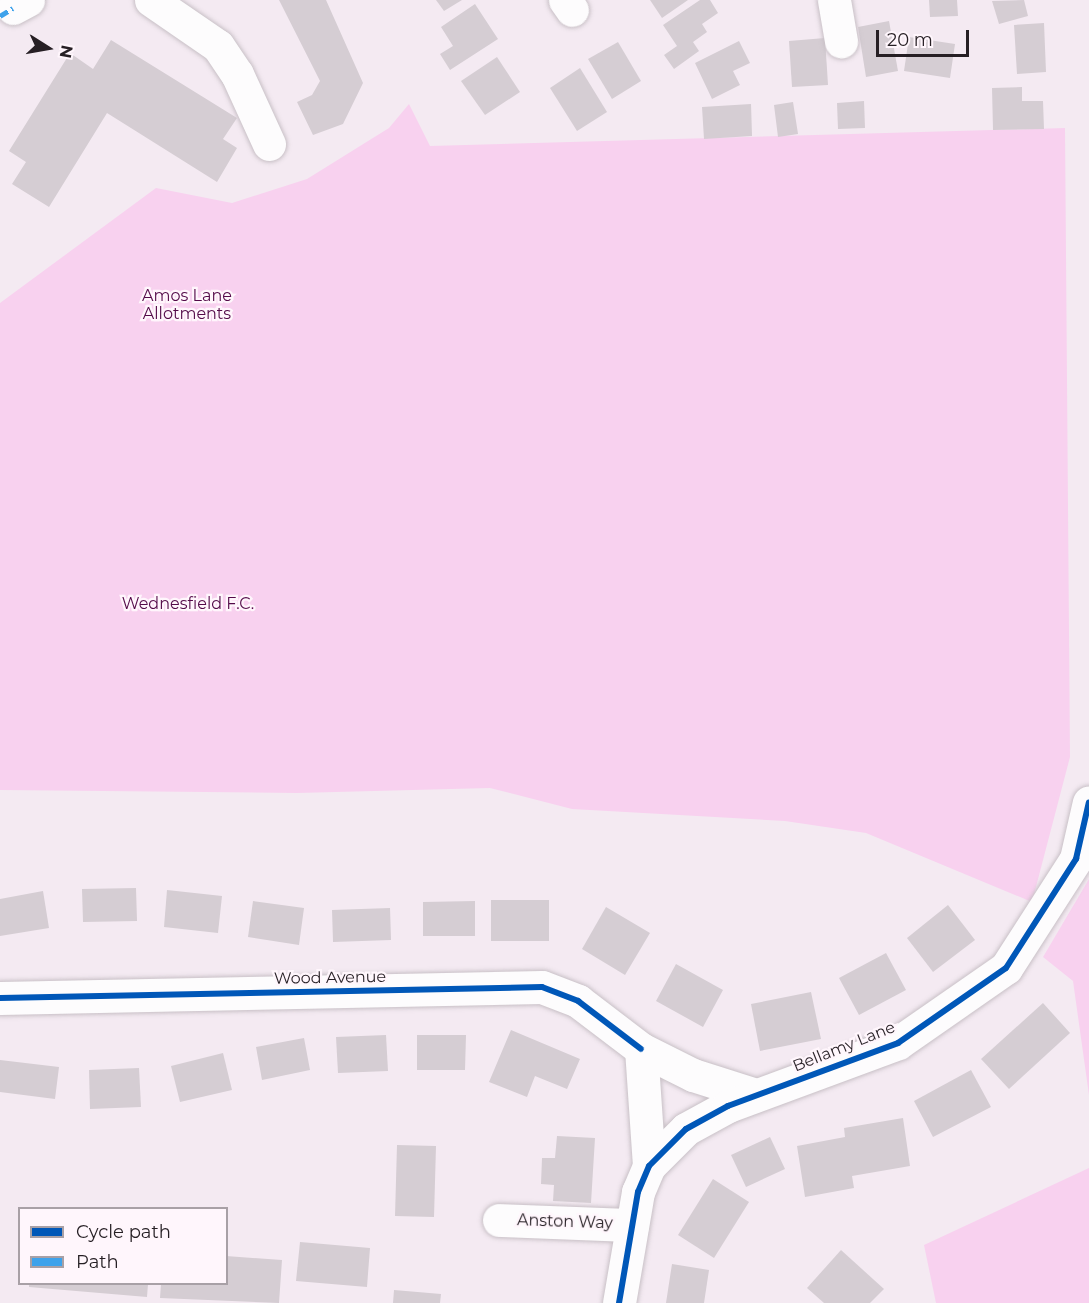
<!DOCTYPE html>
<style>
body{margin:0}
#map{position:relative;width:1089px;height:1303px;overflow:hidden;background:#f4eaf2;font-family:Montserrat,sans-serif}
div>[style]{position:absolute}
.green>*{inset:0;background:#f8d1ef}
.building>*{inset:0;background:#d5cdd3}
.roads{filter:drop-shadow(0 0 2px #c8c0c6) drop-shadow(0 0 2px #c8c0c6)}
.minor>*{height:33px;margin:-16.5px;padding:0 16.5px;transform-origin:16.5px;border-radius:16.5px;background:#fdfcfd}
.quiet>*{height:4.5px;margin-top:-2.25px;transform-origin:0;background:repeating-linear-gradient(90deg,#3ea2eb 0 9px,transparent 0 13.5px)}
.cycleway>*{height:6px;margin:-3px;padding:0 3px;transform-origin:3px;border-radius:3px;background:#0057b8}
span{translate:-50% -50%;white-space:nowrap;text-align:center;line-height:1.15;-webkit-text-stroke:4.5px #fff6fc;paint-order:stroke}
.park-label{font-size:16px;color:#540a49}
.street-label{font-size:16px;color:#261f24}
.legend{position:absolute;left:18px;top:1207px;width:210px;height:78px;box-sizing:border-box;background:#fff6fc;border:2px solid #a8a0a6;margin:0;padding:8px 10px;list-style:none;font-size:18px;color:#261f24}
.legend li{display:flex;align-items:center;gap:12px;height:30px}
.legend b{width:30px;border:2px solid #a8a0a6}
.north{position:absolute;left:18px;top:18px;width:60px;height:60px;-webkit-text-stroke:4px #fff6fc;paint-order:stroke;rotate:101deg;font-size:16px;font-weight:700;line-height:24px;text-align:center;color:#261f24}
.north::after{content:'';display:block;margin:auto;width:21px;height:27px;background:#261f24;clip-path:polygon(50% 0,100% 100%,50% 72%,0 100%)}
.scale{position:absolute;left:876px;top:30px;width:93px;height:27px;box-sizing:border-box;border:3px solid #261f24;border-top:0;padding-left:8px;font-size:18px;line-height:21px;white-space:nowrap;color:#261f24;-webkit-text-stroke:4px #fff6fc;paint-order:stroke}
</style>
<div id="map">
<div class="green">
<div style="clip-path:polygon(409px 104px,430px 146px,1065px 128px,1070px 757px,1032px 902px,866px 833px,785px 821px,572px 809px,490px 788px,297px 793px,0 790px,0 303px,156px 188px,232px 203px,307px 179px,389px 128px)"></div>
<div style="clip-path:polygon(1089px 879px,1089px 1095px,1073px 981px,1043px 957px)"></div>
<div style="clip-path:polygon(1089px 1168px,1089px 1303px,936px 1303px,924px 1245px)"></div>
</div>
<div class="building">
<div style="clip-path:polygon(279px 0,326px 0,363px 83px,343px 124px,313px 135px,297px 102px,312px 95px,320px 81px)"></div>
<div style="clip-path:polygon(436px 0,462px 0,444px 11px)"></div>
<div style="clip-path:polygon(650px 0,688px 0,662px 18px)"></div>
<div style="clip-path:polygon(700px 0,710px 0,718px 13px,702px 24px,707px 32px,693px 42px,699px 51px,674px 69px,664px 55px,677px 46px,663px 25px)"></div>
<div style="clip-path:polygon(929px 0,957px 0,958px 16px,930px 17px)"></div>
<div style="clip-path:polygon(1024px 0,1028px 16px,999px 24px,992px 1px)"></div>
<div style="clip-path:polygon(475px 4px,498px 39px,450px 70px,440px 54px,453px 46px,441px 27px)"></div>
<div style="clip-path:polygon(889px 21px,898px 71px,866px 77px,858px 27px)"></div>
<div style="clip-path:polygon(1044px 23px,1046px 72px,1017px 74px,1014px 25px)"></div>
<div style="clip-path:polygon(909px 37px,955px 44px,950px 78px,904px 71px)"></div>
<div style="clip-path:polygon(825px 38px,828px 85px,792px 87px,789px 41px)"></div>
<div style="clip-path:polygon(111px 40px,237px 118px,223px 139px,237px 148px,217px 182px,107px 113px,49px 207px,12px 184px,26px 162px,9px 151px,70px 53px,93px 69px)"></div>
<div style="clip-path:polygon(739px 41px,750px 63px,733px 71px,740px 85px,712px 99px,695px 63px)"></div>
<div style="clip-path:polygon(618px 42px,641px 81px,612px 99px,588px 59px)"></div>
<div style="clip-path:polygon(497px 57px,520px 92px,485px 115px,461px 81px)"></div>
<div style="clip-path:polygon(580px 68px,607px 112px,577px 131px,550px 88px)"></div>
<div style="clip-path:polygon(1022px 87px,1022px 101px,1043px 101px,1044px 129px,993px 130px,992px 88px)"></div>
<div style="clip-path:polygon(864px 101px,865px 128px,838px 129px,837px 103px)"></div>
<div style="clip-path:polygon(793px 102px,798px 134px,778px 137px,774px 105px)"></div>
<div style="clip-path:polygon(751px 104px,752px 136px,704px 139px,702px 107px)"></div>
<div style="clip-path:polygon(136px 888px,137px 921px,83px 922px,82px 889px)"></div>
<div style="clip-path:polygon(167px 890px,222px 896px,218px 933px,164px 927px)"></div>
<div style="clip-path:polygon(43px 891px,49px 928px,0 936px,0 899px)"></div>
<div style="clip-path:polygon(491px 900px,549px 900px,549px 941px,491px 941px)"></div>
<div style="clip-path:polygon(253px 901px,304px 908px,299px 945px,248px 937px)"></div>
<div style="clip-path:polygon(475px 901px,475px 936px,423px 936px,423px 902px)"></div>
<div style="clip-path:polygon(948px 905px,975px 940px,933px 972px,907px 938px)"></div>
<div style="clip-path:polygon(606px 907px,650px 933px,625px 975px,582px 949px)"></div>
<div style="clip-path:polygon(390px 908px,391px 940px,333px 942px,332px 910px)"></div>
<div style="clip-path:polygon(886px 953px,906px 990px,859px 1015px,839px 978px)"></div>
<div style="clip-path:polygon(676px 964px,723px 990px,703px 1027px,656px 1001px)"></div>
<div style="clip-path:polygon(811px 992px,821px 1039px,760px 1051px,751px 1004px)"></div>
<div style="clip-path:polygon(1043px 1003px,1070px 1033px,1009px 1089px,981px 1059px)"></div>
<div style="clip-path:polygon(511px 1030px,580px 1059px,567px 1089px,535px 1076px,527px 1097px,489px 1082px)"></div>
<div style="clip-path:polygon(386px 1035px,388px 1071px,338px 1073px,336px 1037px)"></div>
<div style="clip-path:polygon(417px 1035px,466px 1035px,465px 1070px,417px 1070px)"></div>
<div style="clip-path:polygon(304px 1038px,310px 1070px,262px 1080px,256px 1047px)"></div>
<div style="clip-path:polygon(223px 1053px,232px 1090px,180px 1102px,171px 1066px)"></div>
<div style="clip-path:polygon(0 1060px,59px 1067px,55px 1099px,0 1092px)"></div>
<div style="clip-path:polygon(139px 1068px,141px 1107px,90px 1109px,89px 1070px)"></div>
<div style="clip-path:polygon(971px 1070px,991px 1107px,933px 1137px,914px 1101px)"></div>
<div style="clip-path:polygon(903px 1118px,910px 1166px,852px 1176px,854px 1188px,805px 1197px,797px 1146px,845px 1137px,844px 1128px)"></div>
<div style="clip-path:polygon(557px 1136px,595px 1138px,591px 1203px,553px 1201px,554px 1185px,541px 1184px,542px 1158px,555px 1158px)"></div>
<div style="clip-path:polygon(770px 1137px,785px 1169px,746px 1187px,731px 1155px)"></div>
<div style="clip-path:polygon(397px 1145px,436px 1146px,434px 1217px,395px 1216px)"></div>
<div style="clip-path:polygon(713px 1179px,749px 1202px,714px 1258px,678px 1235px)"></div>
<div style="clip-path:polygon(300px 1242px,370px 1248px,367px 1287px,296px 1281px)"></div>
<div style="clip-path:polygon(841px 1250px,884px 1289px,870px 1303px,824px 1303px,807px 1288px)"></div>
<div style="clip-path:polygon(226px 1256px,282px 1260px,279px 1303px,160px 1298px,161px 1284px,226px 1284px)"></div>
<div style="clip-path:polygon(672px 1264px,709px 1270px,704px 1303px,666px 1303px)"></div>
<div style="clip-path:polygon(29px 1284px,148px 1284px,147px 1297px,29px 1287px)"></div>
<div style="clip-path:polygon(394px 1290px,441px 1294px,440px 1303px,393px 1303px)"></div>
</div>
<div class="roads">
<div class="minor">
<div style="left:151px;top:0;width:81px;rotate:34.5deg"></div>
<div style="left:218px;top:46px;width:34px;rotate:56deg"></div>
<div style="left:237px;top:74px;width:77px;rotate:65.4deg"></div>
<div style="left:565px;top:0;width:12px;rotate:55deg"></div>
<div style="left:834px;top:0;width:42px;rotate:80.3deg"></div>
<div style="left:13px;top:8px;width:17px;rotate:-28deg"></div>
<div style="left:0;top:998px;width:542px;rotate:-1.16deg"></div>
<div style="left:542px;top:987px;width:39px;rotate:21deg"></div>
<div style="left:578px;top:1001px;width:79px;rotate:37.3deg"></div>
<div style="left:649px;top:1166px;width:117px;rotate:-93.9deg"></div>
<div style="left:641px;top:1049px;width:58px;rotate:26.6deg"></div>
<div style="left:693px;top:1075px;width:66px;rotate:17.6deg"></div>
<div style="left:499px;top:1220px;width:133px;rotate:2.2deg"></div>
<div style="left:619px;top:1303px;width:113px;rotate:-80.3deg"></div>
<div style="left:638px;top:1192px;width:28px;rotate:-67deg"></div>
<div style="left:649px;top:1166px;width:52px;rotate:-45deg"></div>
<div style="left:686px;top:1129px;width:48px;rotate:-28.7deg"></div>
<div style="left:728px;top:1106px;width:181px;rotate:-20.3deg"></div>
<div style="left:898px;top:1043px;width:131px;rotate:-34.8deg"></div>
<div style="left:1006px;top:968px;width:130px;rotate:-57.3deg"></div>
<div style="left:1076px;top:859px;width:58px;rotate:-77.2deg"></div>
</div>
</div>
<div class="quiet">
<div style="left:0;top:16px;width:15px;rotate:-32deg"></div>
</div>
<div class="cycleway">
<div style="left:0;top:998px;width:542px;rotate:-1.16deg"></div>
<div style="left:542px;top:987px;width:39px;rotate:21deg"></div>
<div style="left:578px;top:1001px;width:79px;rotate:37.3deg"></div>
<div style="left:619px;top:1303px;width:113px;rotate:-80.3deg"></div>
<div style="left:638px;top:1192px;width:28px;rotate:-67deg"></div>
<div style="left:649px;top:1166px;width:52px;rotate:-45deg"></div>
<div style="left:686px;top:1129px;width:48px;rotate:-28.7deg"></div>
<div style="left:728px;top:1106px;width:181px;rotate:-20.3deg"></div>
<div style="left:898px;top:1043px;width:131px;rotate:-34.8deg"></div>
<div style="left:1006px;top:968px;width:130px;rotate:-57.3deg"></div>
<div style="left:1076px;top:859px;width:58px;rotate:-77.2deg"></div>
</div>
<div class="park-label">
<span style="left:187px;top:305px">Amos Lane<br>Allotments</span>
<span style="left:188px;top:604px">Wednesfield F.C.</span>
</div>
<div class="street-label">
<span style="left:330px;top:978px;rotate:-1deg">Wood Avenue</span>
<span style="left:844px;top:1047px;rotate:-22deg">Bellamy Lane</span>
<span style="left:565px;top:1222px;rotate:2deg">Anston Way</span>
</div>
<ul class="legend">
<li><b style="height:8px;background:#0057b8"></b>Cycle path</li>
<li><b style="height:8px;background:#3ea2eb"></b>Path</li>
</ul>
<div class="north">N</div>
<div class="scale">20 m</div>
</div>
